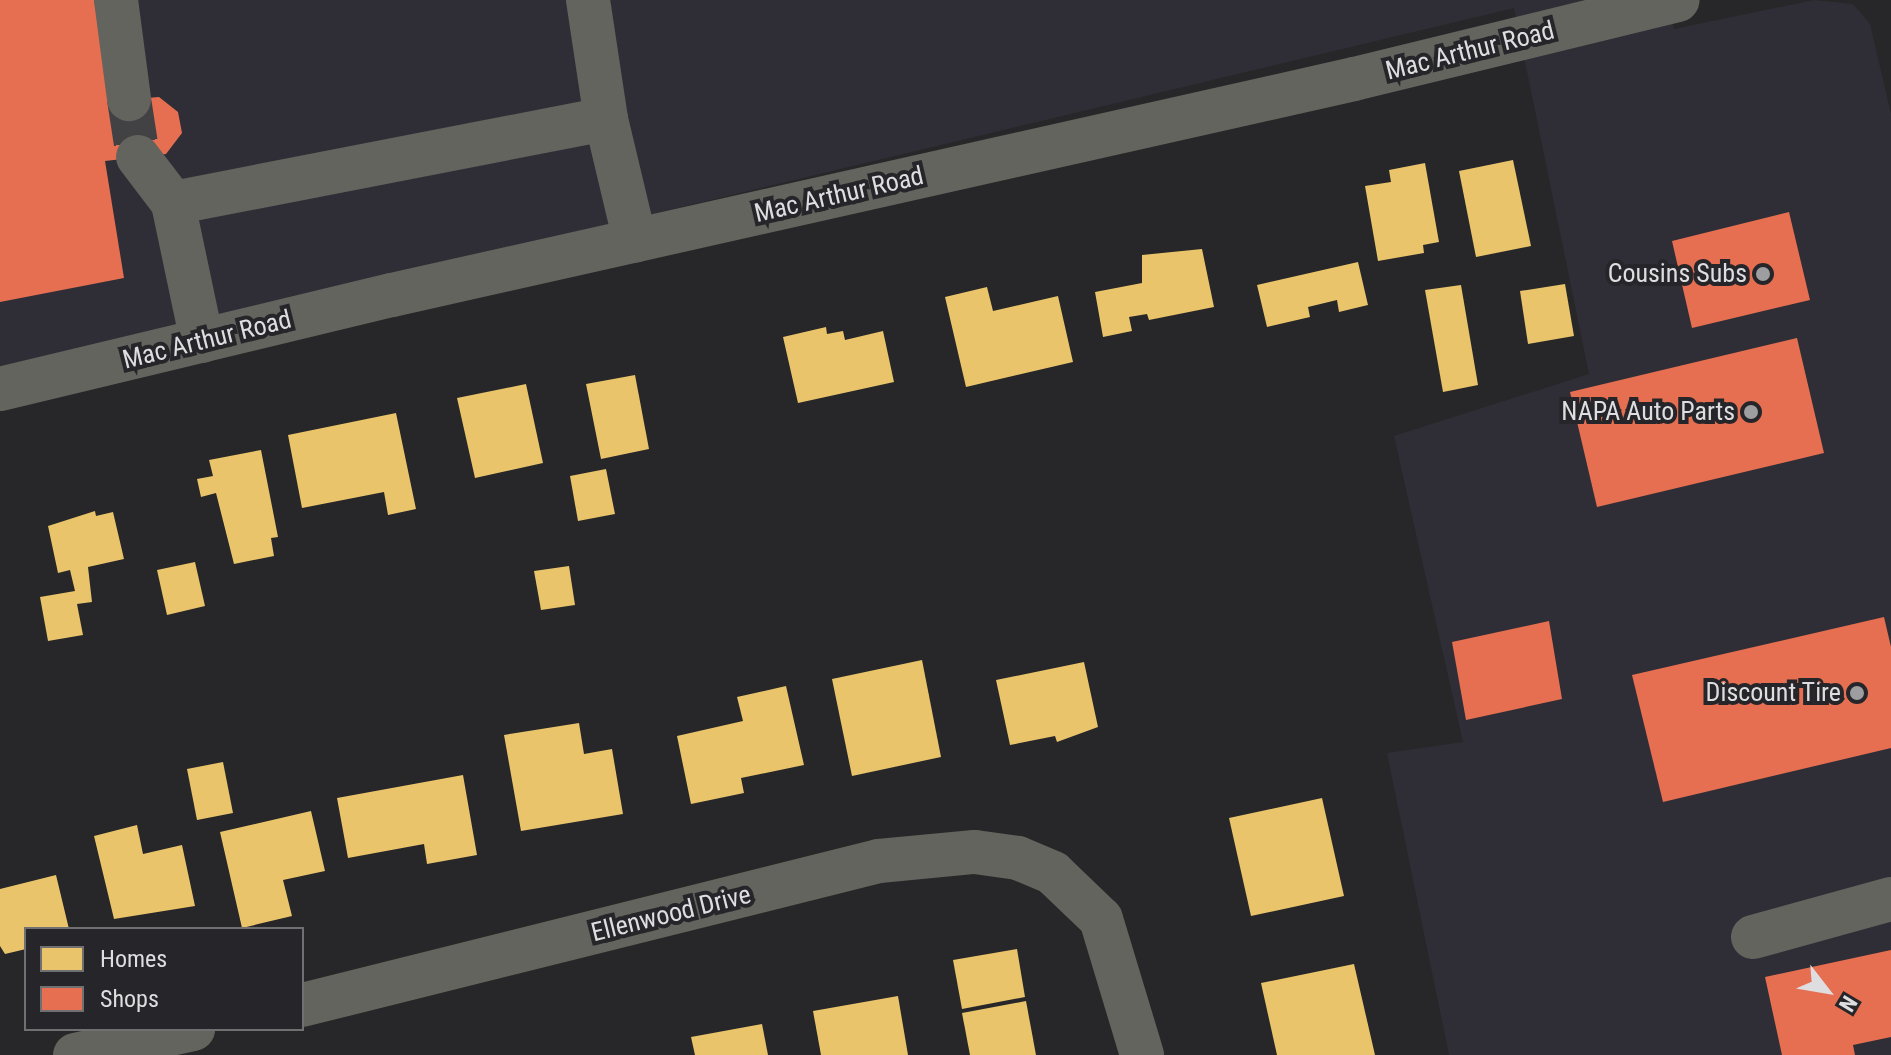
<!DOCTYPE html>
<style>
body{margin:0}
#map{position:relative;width:1891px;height:1055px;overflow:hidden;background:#272729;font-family:"Roboto Condensed",sans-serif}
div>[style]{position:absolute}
.built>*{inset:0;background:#2f2e36}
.homes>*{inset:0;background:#e9c46a}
.shops>*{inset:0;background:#e76f51}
.minor-tunnel>*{height:44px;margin-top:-22px;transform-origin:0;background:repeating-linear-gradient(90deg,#424245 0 44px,transparent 0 66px)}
.minor>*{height:44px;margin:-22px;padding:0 22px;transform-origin:22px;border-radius:22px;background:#63645d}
.dots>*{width:22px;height:22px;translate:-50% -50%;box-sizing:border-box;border:4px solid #26262a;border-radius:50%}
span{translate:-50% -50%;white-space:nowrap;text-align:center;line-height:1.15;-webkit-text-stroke:8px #26262a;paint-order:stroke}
.street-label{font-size:26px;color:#dedee1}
.poi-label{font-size:26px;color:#dedee1}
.right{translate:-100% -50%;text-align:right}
.legend{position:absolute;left:24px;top:927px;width:280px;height:104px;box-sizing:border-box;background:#26262a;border:2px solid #707073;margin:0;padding:10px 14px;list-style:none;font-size:24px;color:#dedee1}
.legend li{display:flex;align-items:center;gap:16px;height:40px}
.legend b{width:40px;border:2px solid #707073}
.north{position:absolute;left:1787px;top:951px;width:80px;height:80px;-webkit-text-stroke:6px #26262a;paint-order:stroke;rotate:121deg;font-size:22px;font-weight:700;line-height:32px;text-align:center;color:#dedee1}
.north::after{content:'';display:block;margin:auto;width:28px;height:36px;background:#dedee1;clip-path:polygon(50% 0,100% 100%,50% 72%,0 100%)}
</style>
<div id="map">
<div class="built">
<div style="clip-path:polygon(0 0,1666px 0,1674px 29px,1814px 0,1853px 4px,1870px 24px,1891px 114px,1891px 1055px,1449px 1055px,1387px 753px,1463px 742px,1394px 436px,1589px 374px,1514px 8px,0 370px)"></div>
</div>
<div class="homes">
<div style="clip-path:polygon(1513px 160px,1531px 246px,1476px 257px,1459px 171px)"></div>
<div style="clip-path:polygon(1425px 163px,1439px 242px,1423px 245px,1424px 253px,1378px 261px,1365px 186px,1391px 182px,1389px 170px)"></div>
<div style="clip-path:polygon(1202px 249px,1214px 307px,1149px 320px,1147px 314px,1129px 317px,1132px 331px,1103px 337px,1095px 292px,1142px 283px,1142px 255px)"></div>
<div style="clip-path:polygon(1358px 262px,1368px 305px,1339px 312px,1337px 300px,1308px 307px,1310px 317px,1267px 327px,1257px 285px)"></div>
<div style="clip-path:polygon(1565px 284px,1574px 336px,1528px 344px,1520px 291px)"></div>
<div style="clip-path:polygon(1461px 285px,1478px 385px,1443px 392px,1425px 290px)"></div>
<div style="clip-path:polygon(987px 287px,993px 311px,1058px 296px,1073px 362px,966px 387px,945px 297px)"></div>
<div style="clip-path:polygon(826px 327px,827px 334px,843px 331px,845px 340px,883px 331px,894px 382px,798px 403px,783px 337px)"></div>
<div style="clip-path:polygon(635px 375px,649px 449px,601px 459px,586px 384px)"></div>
<div style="clip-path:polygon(526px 384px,543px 463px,475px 478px,457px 398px)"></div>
<div style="clip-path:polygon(396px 413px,416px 509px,388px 515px,384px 492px,302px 508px,288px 435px)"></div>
<div style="clip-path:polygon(261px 450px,278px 537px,271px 538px,274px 556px,234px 564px,216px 493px,201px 497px,197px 479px,213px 476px,209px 460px)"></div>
<div style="clip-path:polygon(606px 469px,615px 514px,578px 521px,570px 476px)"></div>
<div style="clip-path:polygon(95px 511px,96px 516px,113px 512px,124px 559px,88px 567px,92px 602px,77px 604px,83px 635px,48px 641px,40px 597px,75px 591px,70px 570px,58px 573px,48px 526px)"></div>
<div style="clip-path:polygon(195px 562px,205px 606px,167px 615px,157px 570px)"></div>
<div style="clip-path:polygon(569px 566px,575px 605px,541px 610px,534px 571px)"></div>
<div style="clip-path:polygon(922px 660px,941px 757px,852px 776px,832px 679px)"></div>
<div style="clip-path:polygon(1084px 662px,1098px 727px,1057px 742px,1055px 736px,1010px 745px,996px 680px)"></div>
<div style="clip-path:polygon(786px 686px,804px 765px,741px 778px,744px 793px,691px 804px,677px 736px,743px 721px,737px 697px)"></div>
<div style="clip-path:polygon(579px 723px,584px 754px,612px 749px,623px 814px,521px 831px,504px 735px)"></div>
<div style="clip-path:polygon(223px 762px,233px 813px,197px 820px,187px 769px)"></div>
<div style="clip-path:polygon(463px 775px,477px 855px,427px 864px,424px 844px,348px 858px,337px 798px)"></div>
<div style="clip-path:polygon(1322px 798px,1344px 896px,1251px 916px,1229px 818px)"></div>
<div style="clip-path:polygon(311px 811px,325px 871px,283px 880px,292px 916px,242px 928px,220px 832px)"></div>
<div style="clip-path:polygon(137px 825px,143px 854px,182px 845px,195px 906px,114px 919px,94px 836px)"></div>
<div style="clip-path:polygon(56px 875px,69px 929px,26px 929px,26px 949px,5px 954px,0 946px,0 889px)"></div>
<div style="clip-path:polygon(1017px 949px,1025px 997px,962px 1009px,953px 960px)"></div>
<div style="clip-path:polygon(1354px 964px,1375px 1055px,1277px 1055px,1261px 983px)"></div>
<div style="clip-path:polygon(898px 996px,908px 1055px,821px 1055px,813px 1011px)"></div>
<div style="clip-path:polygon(1026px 1001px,1036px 1055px,970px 1055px,962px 1013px)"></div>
<div style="clip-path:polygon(762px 1024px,768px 1055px,695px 1055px,691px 1037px)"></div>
</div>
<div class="shops">
<div style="clip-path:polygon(0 0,94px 0,113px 101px,159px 97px,178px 112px,182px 133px,166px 154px,105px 161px,124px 278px,0 302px)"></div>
<div style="clip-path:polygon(1789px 212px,1810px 300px,1692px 328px,1672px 241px)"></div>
<div style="clip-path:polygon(1797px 338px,1824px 453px,1597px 507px,1570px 392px)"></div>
<div style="clip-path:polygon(1884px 617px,1891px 647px,1891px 748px,1663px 802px,1632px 675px)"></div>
<div style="clip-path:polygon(1549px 621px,1562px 699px,1466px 720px,1452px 642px)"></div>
<div style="clip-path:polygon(1891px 950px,1891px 1037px,1853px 1045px,1855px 1055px,1782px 1055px,1765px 977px)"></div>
</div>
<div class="minor-tunnel">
<div style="left:129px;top:99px;width:59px;rotate:81.2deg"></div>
</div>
<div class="minor">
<div style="left:116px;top:0;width:100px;rotate:82.5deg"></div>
<div style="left:588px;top:0;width:120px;rotate:81.4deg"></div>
<div style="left:138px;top:157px;width:58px;rotate:52.7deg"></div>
<div style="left:202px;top:341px;width:141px;rotate:-101.9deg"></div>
<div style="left:173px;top:203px;width:441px;rotate:-11deg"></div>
<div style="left:606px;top:119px;width:125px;rotate:76.6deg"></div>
<div style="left:0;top:389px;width:403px;rotate:-13.5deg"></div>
<div style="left:392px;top:295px;width:986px;rotate:-12.65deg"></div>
<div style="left:1354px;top:79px;width:333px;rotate:-13.7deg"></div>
<div style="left:1753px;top:937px;width:143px;rotate:-15.4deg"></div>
<div style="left:302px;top:1005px;width:595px;rotate:-14.01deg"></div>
<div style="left:879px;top:861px;width:96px;rotate:-5.4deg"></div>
<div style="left:975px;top:852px;width:43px;rotate:7.9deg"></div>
<div style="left:1018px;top:858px;width:38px;rotate:23deg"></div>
<div style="left:1053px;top:873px;width:66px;rotate:43.8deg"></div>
<div style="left:1101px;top:919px;width:142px;rotate:73.2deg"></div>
<div style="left:75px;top:1055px;width:121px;rotate:-12.4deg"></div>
</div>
<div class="dots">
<div style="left:1763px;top:274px;background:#9e9ea1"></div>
<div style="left:1751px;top:412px;background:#9e9ea1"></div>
<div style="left:1857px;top:693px;background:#9e9ea1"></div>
</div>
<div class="street-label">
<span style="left:1470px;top:51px;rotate:-14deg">Mac Arthur Road</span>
<span style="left:839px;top:195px;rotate:-13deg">Mac Arthur Road</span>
<span style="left:207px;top:340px;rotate:-14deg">Mac Arthur Road</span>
<span style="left:671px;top:914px;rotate:-14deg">Ellenwood Drive</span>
</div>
<div class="poi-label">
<span class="right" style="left:1747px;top:274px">Cousins Subs</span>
<span class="right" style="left:1735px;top:412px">NAPA Auto Parts</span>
<span class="right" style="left:1841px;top:693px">Discount Tire</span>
</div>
<ul class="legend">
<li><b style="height:22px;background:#e9c46a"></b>Homes</li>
<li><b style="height:22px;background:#e76f51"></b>Shops</li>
</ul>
<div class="north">N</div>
</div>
